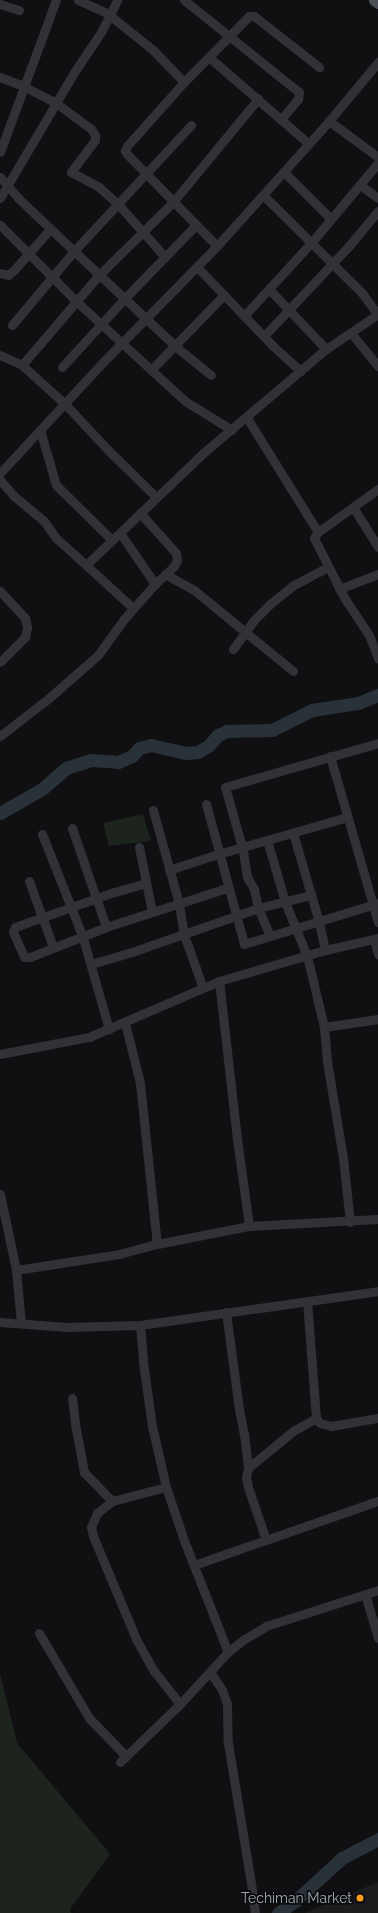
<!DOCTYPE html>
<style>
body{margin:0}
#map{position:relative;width:378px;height:1913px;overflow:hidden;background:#101012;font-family:Raleway,sans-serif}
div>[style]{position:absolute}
.built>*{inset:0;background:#1c1c1f}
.green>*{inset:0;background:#1c241d}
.river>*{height:13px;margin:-6.5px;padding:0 6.5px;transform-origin:6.5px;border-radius:6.5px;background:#283238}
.minor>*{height:9px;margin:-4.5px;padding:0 4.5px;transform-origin:4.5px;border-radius:4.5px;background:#313237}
.major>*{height:11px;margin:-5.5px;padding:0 5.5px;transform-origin:5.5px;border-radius:5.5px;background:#4d4f56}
.dots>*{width:11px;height:11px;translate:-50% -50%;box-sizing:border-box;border:2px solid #0b0b0d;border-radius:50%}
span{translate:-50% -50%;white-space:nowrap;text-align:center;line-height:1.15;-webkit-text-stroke:3.5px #0b0b0d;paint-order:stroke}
.poi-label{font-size:14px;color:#a0a8b3}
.right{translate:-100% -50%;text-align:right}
</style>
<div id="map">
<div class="built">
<div style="clip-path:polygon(378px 1882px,378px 1913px,305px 1913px)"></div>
</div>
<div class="green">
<div style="clip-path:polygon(143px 814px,151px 841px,109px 846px,103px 823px)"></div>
<div style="clip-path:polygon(0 1673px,17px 1743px,110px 1854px,70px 1909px,71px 1913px,0 1913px)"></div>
</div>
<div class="river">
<div style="left:0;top:813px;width:48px;rotate:-29.7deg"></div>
<div style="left:42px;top:789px;width:32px;rotate:-41deg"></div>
<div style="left:66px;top:768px;width:26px;rotate:-18deg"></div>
<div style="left:91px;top:760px;width:27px;rotate:4deg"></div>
<div style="left:118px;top:762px;width:15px;rotate:-23deg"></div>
<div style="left:132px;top:756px;width:11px;rotate:-49deg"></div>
<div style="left:139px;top:748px;width:12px;rotate:-14deg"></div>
<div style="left:151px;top:745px;width:36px;rotate:13deg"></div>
<div style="left:186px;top:753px;width:12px;rotate:-5deg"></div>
<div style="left:198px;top:752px;width:12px;rotate:-31deg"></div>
<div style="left:208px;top:746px;width:15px;rotate:-48deg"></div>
<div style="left:218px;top:735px;width:10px;rotate:-24deg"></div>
<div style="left:227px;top:731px;width:45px;rotate:-1.3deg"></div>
<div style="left:272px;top:730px;width:45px;rotate:-26.6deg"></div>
<div style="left:312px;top:710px;width:47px;rotate:-8.7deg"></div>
<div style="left:358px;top:703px;width:22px;rotate:-22deg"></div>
<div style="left:278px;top:1913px;width:21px;rotate:-35deg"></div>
<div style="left:295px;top:1901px;width:64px;rotate:-42.5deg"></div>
<div style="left:342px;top:1858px;width:41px;rotate:-27.8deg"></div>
</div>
<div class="minor">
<div style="left:78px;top:0;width:32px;rotate:24deg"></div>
<div style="left:107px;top:13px;width:59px;rotate:38.8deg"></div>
<div style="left:153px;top:50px;width:45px;rotate:45.9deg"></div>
<div style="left:184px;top:0;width:147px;rotate:38.7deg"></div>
<div style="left:299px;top:92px;width:7px;rotate:98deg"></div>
<div style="left:298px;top:99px;width:26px;rotate:130deg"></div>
<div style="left:0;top:4px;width:20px;rotate:18deg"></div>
<div style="left:210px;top:58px;width:131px;rotate:41deg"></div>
<div style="left:0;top:77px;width:25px;rotate:21deg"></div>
<div style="left:23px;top:86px;width:37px;rotate:27deg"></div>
<div style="left:56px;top:103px;width:44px;rotate:36.6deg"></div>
<div style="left:91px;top:129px;width:7px;rotate:56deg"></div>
<div style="left:95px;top:135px;width:5px;rotate:90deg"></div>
<div style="left:95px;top:140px;width:40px;rotate:127deg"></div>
<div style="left:71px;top:172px;width:32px;rotate:28deg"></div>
<div style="left:99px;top:187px;width:24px;rotate:42deg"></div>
<div style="left:117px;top:203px;width:72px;rotate:48.4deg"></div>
<div style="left:329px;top:121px;width:61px;rotate:36.3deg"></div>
<div style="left:0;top:152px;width:162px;rotate:-69.8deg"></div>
<div style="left:284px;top:172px;width:66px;rotate:45deg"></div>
<div style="left:0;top:177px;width:28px;rotate:49deg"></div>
<div style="left:18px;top:198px;width:77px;rotate:43.4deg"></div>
<div style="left:74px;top:251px;width:139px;rotate:43.2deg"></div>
<div style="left:175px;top:346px;width:46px;rotate:38.9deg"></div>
<div style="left:360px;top:185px;width:22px;rotate:36deg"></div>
<div style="left:263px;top:195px;width:139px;rotate:44.7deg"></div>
<div style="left:362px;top:293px;width:26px;rotate:54deg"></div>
<div style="left:0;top:198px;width:144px;rotate:-59.5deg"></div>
<div style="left:73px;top:74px;width:50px;rotate:-56.3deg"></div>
<div style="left:101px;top:32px;width:36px;rotate:-63deg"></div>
<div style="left:0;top:225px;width:107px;rotate:45deg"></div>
<div style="left:76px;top:301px;width:148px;rotate:42.5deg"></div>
<div style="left:185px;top:401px;width:55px;rotate:31.7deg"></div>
<div style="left:217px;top:246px;width:129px;rotate:-134.4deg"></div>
<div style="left:127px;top:154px;width:4px;rotate:-124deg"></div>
<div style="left:125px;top:151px;width:5px;rotate:-68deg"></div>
<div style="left:127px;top:146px;width:86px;rotate:-48.3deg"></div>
<div style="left:184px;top:82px;width:93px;rotate:-45.4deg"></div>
<div style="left:249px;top:16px;width:5px"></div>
<div style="left:254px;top:16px;width:83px;rotate:38.1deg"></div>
<div style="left:197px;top:267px;width:111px;rotate:46.1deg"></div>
<div style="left:274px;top:347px;width:36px;rotate:42deg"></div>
<div style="left:0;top:273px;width:8px;rotate:14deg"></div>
<div style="left:8px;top:275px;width:8px;rotate:-40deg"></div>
<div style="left:14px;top:270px;width:55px;rotate:-48.7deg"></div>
<div style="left:269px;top:289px;width:83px;rotate:46.5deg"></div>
<div style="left:244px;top:316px;width:99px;rotate:-47.5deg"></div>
<div style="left:311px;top:243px;width:104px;rotate:-50.1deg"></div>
<div style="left:12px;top:325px;width:97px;rotate:-50deg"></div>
<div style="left:74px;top:251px;width:172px;rotate:-47.1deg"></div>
<div style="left:351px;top:333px;width:43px;rotate:50.7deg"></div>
<div style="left:264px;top:336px;width:122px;rotate:-46.7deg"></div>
<div style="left:348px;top:247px;width:47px;rotate:-50.2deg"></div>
<div style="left:0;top:355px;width:24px;rotate:24deg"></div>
<div style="left:22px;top:365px;width:58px;rotate:42.2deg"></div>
<div style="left:65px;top:404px;width:63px;rotate:46.9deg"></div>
<div style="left:108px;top:450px;width:67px;rotate:44.4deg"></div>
<div style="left:22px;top:365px;width:118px;rotate:-49.5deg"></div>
<div style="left:99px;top:275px;width:104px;rotate:-44.6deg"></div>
<div style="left:173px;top:202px;width:134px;rotate:-50.5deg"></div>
<div style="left:62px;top:367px;width:92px;rotate:-47.6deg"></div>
<div style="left:124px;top:299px;width:103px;rotate:-45.8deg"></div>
<div style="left:151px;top:370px;width:105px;rotate:-45.8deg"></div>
<div style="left:247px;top:418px;width:134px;rotate:58.1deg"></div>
<div style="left:40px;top:430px;width:57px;rotate:73.8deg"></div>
<div style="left:56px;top:485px;width:78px;rotate:44.5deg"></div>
<div style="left:0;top:473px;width:153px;rotate:-47.1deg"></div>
<div style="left:104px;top:361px;width:161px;rotate:-45.5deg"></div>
<div style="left:217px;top:246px;width:168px;rotate:-48.1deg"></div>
<div style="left:329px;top:121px;width:77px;rotate:-50.3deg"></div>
<div style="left:0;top:480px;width:21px;rotate:49deg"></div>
<div style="left:14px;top:496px;width:39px;rotate:40deg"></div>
<div style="left:44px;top:521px;width:21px;rotate:55deg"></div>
<div style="left:56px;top:538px;width:40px;rotate:42deg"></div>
<div style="left:86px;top:565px;width:161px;rotate:-43.7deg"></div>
<div style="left:202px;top:454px;width:162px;rotate:-40.3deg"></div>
<div style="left:326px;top:349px;width:63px;rotate:-33.9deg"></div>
<div style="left:378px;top:489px;width:74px;rotate:144.4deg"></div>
<div style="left:318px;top:532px;width:7px;rotate:124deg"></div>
<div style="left:314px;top:538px;width:68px;rotate:63.1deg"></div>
<div style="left:345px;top:599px;width:43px;rotate:56.3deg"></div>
<div style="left:369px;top:635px;width:25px;rotate:69deg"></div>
<div style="left:353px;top:507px;width:47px;rotate:58deg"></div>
<div style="left:120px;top:533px;width:62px;rotate:55.5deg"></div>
<div style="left:86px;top:565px;width:64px;rotate:42.5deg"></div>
<div style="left:165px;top:574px;width:33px;rotate:29deg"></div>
<div style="left:194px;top:590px;width:128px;rotate:39.3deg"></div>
<div style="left:339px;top:589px;width:42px;rotate:-21deg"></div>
<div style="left:0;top:591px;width:37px;rotate:47deg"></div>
<div style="left:25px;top:618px;width:9px;rotate:77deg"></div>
<div style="left:27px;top:627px;width:10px;rotate:101deg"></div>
<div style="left:25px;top:637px;width:35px;rotate:135deg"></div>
<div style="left:233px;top:649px;width:34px;rotate:-54deg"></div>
<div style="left:253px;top:621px;width:24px;rotate:-45deg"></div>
<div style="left:270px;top:604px;width:28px;rotate:-39deg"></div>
<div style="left:292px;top:586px;width:40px;rotate:-28deg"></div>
<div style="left:0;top:736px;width:62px;rotate:-37.8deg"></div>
<div style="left:49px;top:698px;width:65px;rotate:-41.3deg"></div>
<div style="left:98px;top:655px;width:44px;rotate:-54.2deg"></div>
<div style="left:124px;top:619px;width:47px;rotate:-48.5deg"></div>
<div style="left:155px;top:584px;width:26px;rotate:-43deg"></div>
<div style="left:174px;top:566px;width:7px;rotate:-63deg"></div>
<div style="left:177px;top:560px;width:7px;rotate:-98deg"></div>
<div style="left:176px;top:553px;width:54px;rotate:-132deg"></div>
<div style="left:330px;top:756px;width:173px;rotate:73.9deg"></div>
<div style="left:206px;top:804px;width:145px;rotate:74.8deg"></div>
<div style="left:244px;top:944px;width:140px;rotate:-17deg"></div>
<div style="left:153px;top:810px;width:98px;rotate:74.5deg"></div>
<div style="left:179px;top:904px;width:31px;rotate:81deg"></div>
<div style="left:184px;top:935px;width:56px;rotate:70.3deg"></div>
<div style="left:72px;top:828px;width:105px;rotate:71deg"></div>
<div style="left:293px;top:833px;width:93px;rotate:73.7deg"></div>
<div style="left:319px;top:922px;width:29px;rotate:78deg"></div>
<div style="left:42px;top:834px;width:109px;rotate:68.4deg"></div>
<div style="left:82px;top:935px;width:98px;rotate:74deg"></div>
<div style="left:267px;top:840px;width:65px;rotate:73.8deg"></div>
<div style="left:285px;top:902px;width:58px;rotate:67.8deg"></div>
<div style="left:307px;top:956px;width:73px;rotate:76.5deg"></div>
<div style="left:139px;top:847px;width:66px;rotate:78.7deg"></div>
<div style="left:169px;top:870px;width:52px;rotate:-18.1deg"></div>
<div style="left:218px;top:854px;width:134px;rotate:-16deg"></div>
<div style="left:29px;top:881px;width:70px;rotate:70deg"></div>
<div style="left:146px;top:883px;width:33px;rotate:164deg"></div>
<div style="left:114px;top:892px;width:105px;rotate:160.5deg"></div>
<div style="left:15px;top:927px;width:5px;rotate:112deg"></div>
<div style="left:13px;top:932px;width:27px;rotate:66deg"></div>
<div style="left:24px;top:957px;width:6px"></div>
<div style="left:30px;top:957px;width:82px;rotate:-21.5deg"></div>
<div style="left:106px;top:927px;width:127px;rotate:-17.9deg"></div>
<div style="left:270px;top:936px;width:30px;rotate:-113deg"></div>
<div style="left:258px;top:908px;width:19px;rotate:-102deg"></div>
<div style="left:254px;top:889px;width:14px;rotate:-120deg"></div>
<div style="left:247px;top:877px;width:30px;rotate:-99deg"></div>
<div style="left:242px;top:847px;width:62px;rotate:-105.8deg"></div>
<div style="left:225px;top:787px;width:159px;rotate:-16deg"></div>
<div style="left:374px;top:939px;width:16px;rotate:75deg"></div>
<div style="left:91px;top:964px;width:43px;rotate:-16.3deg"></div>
<div style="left:132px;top:952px;width:133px;rotate:-19.2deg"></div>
<div style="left:258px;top:908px;width:55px;rotate:-13.8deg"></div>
<div style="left:219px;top:981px;width:159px;rotate:83.5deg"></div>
<div style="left:237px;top:1139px;width:88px;rotate:82.1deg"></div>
<div style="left:125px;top:1023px;width:62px;rotate:76deg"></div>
<div style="left:140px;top:1083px;width:162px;rotate:84deg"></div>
<div style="left:0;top:1054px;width:91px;rotate:-10.8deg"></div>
<div style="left:89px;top:1037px;width:142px;rotate:-23.3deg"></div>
<div style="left:219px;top:981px;width:110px;rotate:-16.3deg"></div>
<div style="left:325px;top:950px;width:54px;rotate:-12.8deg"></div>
<div style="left:0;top:1194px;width:78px;rotate:78.1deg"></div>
<div style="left:16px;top:1270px;width:53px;rotate:84.6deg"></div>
<div style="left:350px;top:1222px;width:64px;rotate:-96.2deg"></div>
<div style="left:343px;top:1158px;width:98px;rotate:-99.4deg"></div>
<div style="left:327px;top:1061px;width:34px;rotate:-95deg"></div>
<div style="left:324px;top:1027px;width:55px;rotate:-8.4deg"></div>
<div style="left:16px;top:1270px;width:104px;rotate:-8.8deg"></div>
<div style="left:119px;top:1254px;width:39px;rotate:-15deg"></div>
<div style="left:157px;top:1244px;width:94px;rotate:-11.1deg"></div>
<div style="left:249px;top:1226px;width:129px;rotate:-3.1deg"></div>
<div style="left:307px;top:1301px;width:117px;rotate:85.6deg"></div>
<div style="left:316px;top:1418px;width:6px;rotate:51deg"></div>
<div style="left:320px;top:1423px;width:11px;rotate:15deg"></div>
<div style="left:331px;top:1426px;width:48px;rotate:-9.7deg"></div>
<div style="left:226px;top:1312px;width:98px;rotate:82.4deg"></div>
<div style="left:239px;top:1409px;width:25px;rotate:79deg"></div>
<div style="left:244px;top:1434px;width:34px;rotate:83deg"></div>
<div style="left:0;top:1322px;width:67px;rotate:4.3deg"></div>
<div style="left:67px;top:1327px;width:73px;rotate:-1.6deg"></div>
<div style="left:140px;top:1325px;width:240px;rotate:-8.1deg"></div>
<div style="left:140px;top:1325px;width:37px;rotate:85deg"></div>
<div style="left:143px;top:1362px;width:65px;rotate:82deg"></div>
<div style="left:152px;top:1426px;width:63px;rotate:77.1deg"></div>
<div style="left:166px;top:1487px;width:59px;rotate:71.3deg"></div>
<div style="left:185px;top:1543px;width:117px;rotate:68.5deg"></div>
<div style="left:72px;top:1398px;width:31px;rotate:83deg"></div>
<div style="left:76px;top:1429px;width:44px;rotate:79.5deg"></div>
<div style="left:84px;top:1472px;width:40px;rotate:46deg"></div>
<div style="left:166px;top:1487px;width:56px;rotate:165.5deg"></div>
<div style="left:112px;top:1501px;width:19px;rotate:141deg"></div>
<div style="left:97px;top:1513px;width:15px;rotate:113deg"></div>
<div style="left:91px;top:1527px;width:9px;rotate:77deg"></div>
<div style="left:93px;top:1536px;width:112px;rotate:67.3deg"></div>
<div style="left:136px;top:1639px;width:37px;rotate:61deg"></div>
<div style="left:154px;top:1671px;width:42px;rotate:51.8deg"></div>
<div style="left:266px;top:1540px;width:56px;rotate:-108.8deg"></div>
<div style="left:248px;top:1487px;width:10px;rotate:-101deg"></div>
<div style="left:246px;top:1477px;width:9px;rotate:-77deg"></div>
<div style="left:248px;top:1468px;width:58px;rotate:-39.4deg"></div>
<div style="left:293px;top:1431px;width:26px;rotate:-29deg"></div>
<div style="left:194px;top:1565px;width:195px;rotate:-19.2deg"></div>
<div style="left:365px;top:1594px;width:46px;rotate:73.5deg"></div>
<div style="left:39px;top:1633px;width:99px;rotate:59.5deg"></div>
<div style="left:89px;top:1718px;width:53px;rotate:45.8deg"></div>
<div style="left:210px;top:1672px;width:22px;rotate:56deg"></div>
<div style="left:222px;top:1690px;width:15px;rotate:70deg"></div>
<div style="left:227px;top:1704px;width:39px;rotate:89deg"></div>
<div style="left:228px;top:1743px;width:148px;rotate:80.7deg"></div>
<div style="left:252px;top:1889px;width:24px;rotate:83deg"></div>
<div style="left:120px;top:1762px;width:83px;rotate:-44deg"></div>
<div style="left:180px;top:1704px;width:71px;rotate:-47.3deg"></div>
<div style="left:228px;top:1652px;width:19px;rotate:-39deg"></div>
<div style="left:243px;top:1640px;width:27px;rotate:-31deg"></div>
<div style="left:266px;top:1626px;width:118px;rotate:-17.8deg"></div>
</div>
<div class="major">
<div style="left:374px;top:0;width:5px;rotate:37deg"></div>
</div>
<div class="dots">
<div style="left:360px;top:1898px;background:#fda01d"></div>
</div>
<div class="poi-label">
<span class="right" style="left:352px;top:1898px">Techiman Market</span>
</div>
</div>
